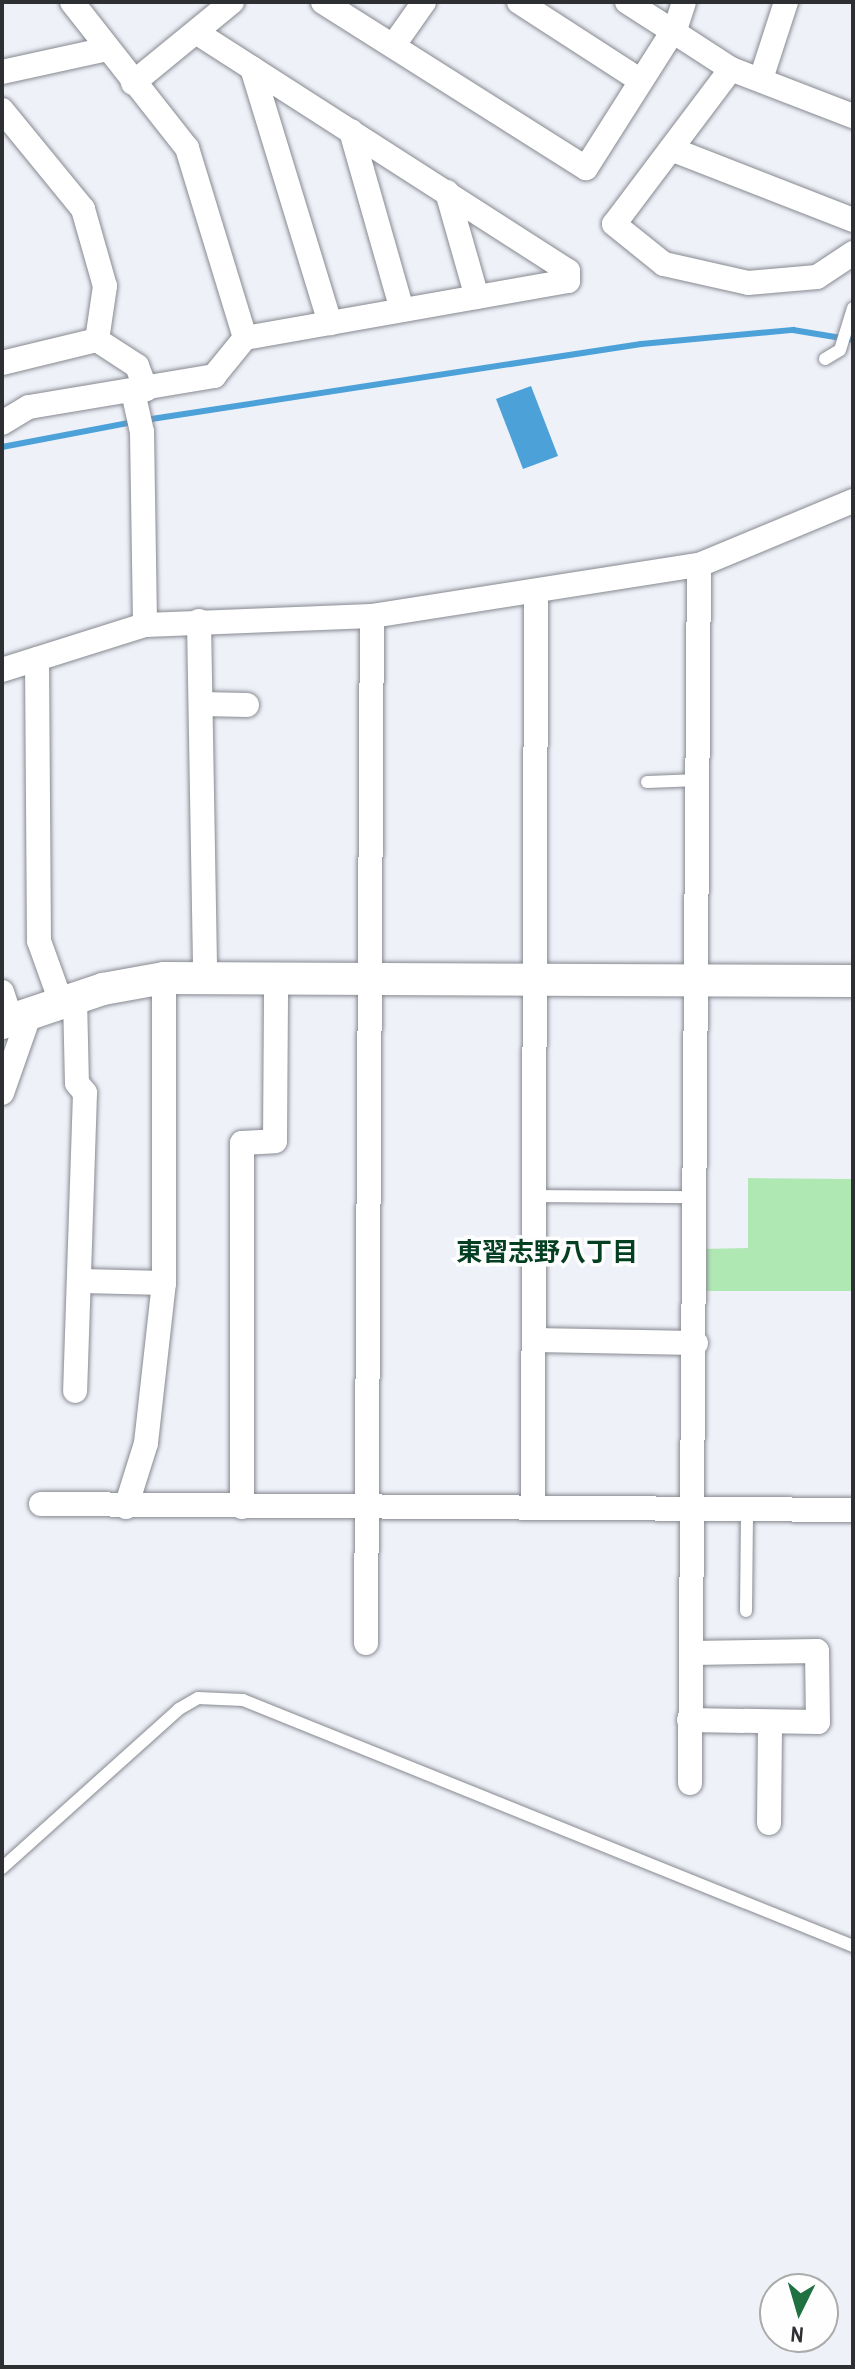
<!DOCTYPE html>
<meta charset="utf-8">
<style>
body{margin:0}
#map{position:relative;width:855px;height:2369px;overflow:hidden;background:#eef1f8;font-family:"Archivo Narrow","Noto Sans JP",sans-serif}
div>[style]{position:absolute}
.green>*{inset:0;background:#b0e8b4}
.water>*{inset:0;background:#4ca1d9}
.stream>*{height:6px;margin:-3px;padding:0 3px;transform-origin:3px;border-radius:3px;background:#4ca1d9}
.roads{filter:drop-shadow(0 0 2px #878990) drop-shadow(0 0 2px #878990)}
.lane>*{height:12px;margin:-6px;padding:0 6px;transform-origin:6px;border-radius:6px;background:#fff}
.street>*{height:24px;margin:-12px;padding:0 12px;transform-origin:12px;border-radius:12px;background:#fff}
.secondary>*{height:32px;margin:-16px;padding:0 16px;transform-origin:16px;border-radius:16px;background:#fff}
span{translate:-50% -50%;white-space:nowrap;text-align:center;line-height:1.15;-webkit-text-stroke:7px #fefefe;paint-order:stroke}
.neighbourhood-label{font-size:26px;color:#033f20;font-weight:700}
.frame{position:absolute;inset:0;border:4px solid #2e2f32;pointer-events:none}
.north{position:absolute;left:759px;top:2273px;width:80px;height:80px;box-sizing:border-box;background:#fefefe;border:2px solid #ababac;border-radius:50%;rotate:185deg;font-size:22px;font-weight:700;line-height:32px;text-align:center;color:#2e2f32}
.north::after{content:'';display:block;margin:auto;width:28px;height:36px;background:#207142;clip-path:polygon(50% 0,100% 100%,50% 72%,0 100%)}
</style>
<div id="map">
<div class="green">
<div style="clip-path:polygon(748px 1178px,851px 1179px,851px 1291px,702px 1291px,701px 1249px,748px 1248px)"></div>
</div>
<div class="water">
<div style="clip-path:polygon(531px 386px,558px 456px,523px 469px,496px 399px)"></div>
</div>
<div class="stream">
<div style="left:145px;top:420px;width:502px;rotate:-8.71deg"></div>
<div style="left:641px;top:344px;width:153px;rotate:-5.3deg"></div>
<div style="left:793px;top:330px;width:61px;rotate:9.5deg"></div>
<div style="left:2px;top:447px;width:133px;rotate:-10.8deg"></div>
</div>
<div class="roads">
<div class="lane">
<div style="left:825px;top:359px;width:17px;rotate:-31deg"></div>
<div style="left:840px;top:350px;width:44px;rotate:-72.8deg"></div>
<div style="left:647px;top:782px;width:52px;rotate:-2.2deg"></div>
<div style="left:535px;top:1196px;width:161px;rotate:0.4deg"></div>
<div style="left:746px;top:1611px;width:102px;rotate:-89.4deg"></div>
<div style="left:2px;top:1868px;width:238px;rotate:-41.9deg"></div>
<div style="left:179px;top:1709px;width:22px;rotate:-30deg"></div>
<div style="left:198px;top:1698px;width:45px;rotate:2.5deg"></div>
<div style="left:243px;top:1700px;width:658px;rotate:21.96deg"></div>
</div>
<div class="street">
<div style="left:72px;top:2px;width:186px;rotate:51.8deg"></div>
<div style="left:187px;top:148px;width:199px;rotate:73deg"></div>
<div style="left:323px;top:2px;width:311px;rotate:32.3deg"></div>
<div style="left:586px;top:168px;width:162px;rotate:-57.6deg"></div>
<div style="left:519px;top:2px;width:145px;rotate:32.9deg"></div>
<div style="left:627px;top:2px;width:56px;rotate:32.6deg"></div>
<div style="left:684px;top:2px;width:32px;rotate:108deg"></div>
<div style="left:674px;top:32px;width:68px;rotate:33deg"></div>
<div style="left:731px;top:69px;width:131px;rotate:21.1deg"></div>
<div style="left:393px;top:46px;width:54px;rotate:-54.8deg"></div>
<div style="left:252px;top:68px;width:267px;rotate:73deg"></div>
<div style="left:731px;top:69px;width:194px;rotate:127deg"></div>
<div style="left:614px;top:224px;width:64px;rotate:38.7deg"></div>
<div style="left:664px;top:264px;width:86px;rotate:12.7deg"></div>
<div style="left:748px;top:283px;width:69px;rotate:-5deg"></div>
<div style="left:817px;top:277px;width:43px;rotate:-33.7deg"></div>
<div style="left:2px;top:72px;width:103px;rotate:-12.3deg"></div>
<div style="left:761px;top:79px;width:81px;rotate:-72deg"></div>
<div style="left:133px;top:83px;width:128px;rotate:-39.3deg"></div>
<div style="left:2px;top:110px;width:128px;rotate:50.7deg"></div>
<div style="left:83px;top:209px;width:80px;rotate:74.1deg"></div>
<div style="left:105px;top:286px;width:55px;rotate:98.4deg"></div>
<div style="left:351px;top:131px;width:186px;rotate:74.1deg"></div>
<div style="left:671px;top:149px;width:195px;rotate:21.3deg"></div>
<div style="left:447px;top:192px;width:109px;rotate:74.1deg"></div>
<div style="left:2px;top:363px;width:98px;rotate:-13.6deg"></div>
<div style="left:97px;top:340px;width:48px;rotate:33deg"></div>
<div style="left:137px;top:366px;width:25px;rotate:69deg"></div>
<div style="left:133px;top:392px;width:41px;rotate:77.3deg"></div>
<div style="left:142px;top:432px;width:193px;rotate:89.1deg"></div>
<div style="left:2px;top:423px;width:31px;rotate:-31deg"></div>
<div style="left:29px;top:407px;width:188px;rotate:-9.5deg"></div>
<div style="left:214px;top:376px;width:49px;rotate:-50.8deg"></div>
<div style="left:245px;top:338px;width:328px;rotate:-10deg"></div>
<div style="left:568px;top:281px;width:10px;rotate:-90deg"></div>
<div style="left:568px;top:271px;width:441px;rotate:-147.3deg"></div>
<div style="left:199px;top:621px;width:357px;rotate:89deg"></div>
<div style="left:37px;top:659px;width:282px;rotate:89.6deg"></div>
<div style="left:39px;top:941px;width:65px;rotate:70.2deg"></div>
<div style="left:2px;top:670px;width:150px;rotate:-17.5deg"></div>
<div style="left:145px;top:625px;width:227px;rotate:-2.3deg"></div>
<div style="left:372px;top:616px;width:331px;rotate:-8.9deg"></div>
<div style="left:699px;top:565px;width:167px;rotate:-22.6deg"></div>
<div style="left:201px;top:704px;width:46px;rotate:1.2deg"></div>
<div style="left:2px;top:992px;width:29px;rotate:72deg"></div>
<div style="left:75px;top:997px;width:86px;rotate:88.7deg"></div>
<div style="left:77px;top:1083px;width:13px;rotate:51deg"></div>
<div style="left:85px;top:1093px;width:298px;rotate:91.9deg"></div>
<div style="left:2px;top:1093px;width:85px;rotate:-70.7deg"></div>
<div style="left:83px;top:1281px;width:81px;rotate:1.4deg"></div>
<div style="left:534px;top:1340px;width:162px;rotate:1.1deg"></div>
<div style="left:41px;top:1504px;width:812px;rotate:0.42deg"></div>
<div style="left:126px;top:1507px;width:67px;rotate:-72.6deg"></div>
<div style="left:146px;top:1443px;width:161px;rotate:-83.6deg"></div>
<div style="left:164px;top:1283px;width:305px;rotate:-90deg"></div>
<div style="left:242px;top:1507px;width:364px;rotate:-90deg"></div>
<div style="left:242px;top:1143px;width:33px;rotate:-3deg"></div>
<div style="left:275px;top:1141px;width:163px;rotate:-89.6deg"></div>
<div style="left:533px;top:1508px;width:915px;rotate:-89.81deg"></div>
<div style="left:366px;top:1643px;width:1027px;rotate:-89.67deg"></div>
<div style="left:689px;top:1720px;width:129px;rotate:0.9deg"></div>
<div style="left:818px;top:1722px;width:71px;rotate:-90.8deg"></div>
<div style="left:817px;top:1651px;width:126px;rotate:179.1deg"></div>
<div style="left:690px;top:1783px;width:1218px;rotate:-89.58deg"></div>
<div style="left:769px;top:1823px;width:99px;rotate:-89.4deg"></div>
</div>
<div class="secondary">
<div style="left:2px;top:1023px;width:107px;rotate:-18.6deg"></div>
<div style="left:103px;top:989px;width:62px;rotate:-10.2deg"></div>
<div style="left:164px;top:978px;width:689px;rotate:0.25deg"></div>
</div>
</div>
<div class="neighbourhood-label">
<span style="left:547px;top:1252px">東習志野八丁目</span>
</div>
<div class="frame"></div>
<div class="north">N</div>
</div>
